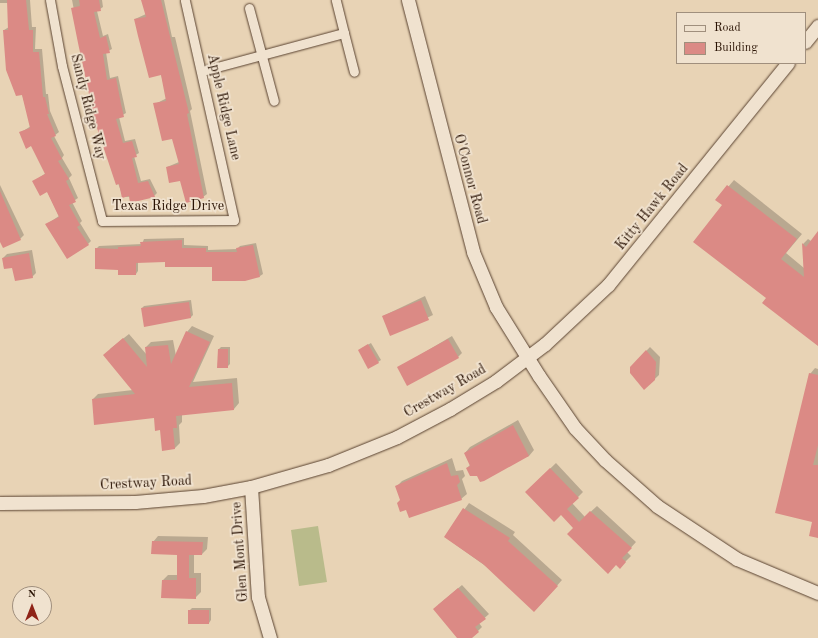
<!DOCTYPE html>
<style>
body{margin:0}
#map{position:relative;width:818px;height:638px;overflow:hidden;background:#e8d3b5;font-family:"Old Standard TT",serif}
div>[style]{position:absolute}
.green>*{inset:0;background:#b9bb8b}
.shadow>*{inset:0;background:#0003}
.building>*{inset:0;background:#db8a85}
.roads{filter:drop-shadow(0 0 1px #594230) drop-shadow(0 0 1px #594230)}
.street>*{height:9px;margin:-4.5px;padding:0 4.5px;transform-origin:4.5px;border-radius:4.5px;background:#f0e2cf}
.secondary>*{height:13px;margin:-6.5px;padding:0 6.5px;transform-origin:6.5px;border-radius:6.5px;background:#f0e2cf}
span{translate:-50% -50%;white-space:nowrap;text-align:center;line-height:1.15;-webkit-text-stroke:3.5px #f0e2cf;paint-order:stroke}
.street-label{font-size:14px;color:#291203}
.legend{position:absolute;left:676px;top:12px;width:130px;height:52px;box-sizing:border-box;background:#f0e2cf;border:1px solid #a08f7d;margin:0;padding:5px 7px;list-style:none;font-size:12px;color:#291203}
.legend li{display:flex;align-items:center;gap:8px;height:20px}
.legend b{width:20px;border:1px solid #a08f7d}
.north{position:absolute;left:12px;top:586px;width:40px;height:40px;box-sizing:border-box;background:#f0e2cf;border:1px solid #a08f7d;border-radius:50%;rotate:0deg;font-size:11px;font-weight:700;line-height:16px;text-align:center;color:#291203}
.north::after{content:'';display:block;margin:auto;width:14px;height:18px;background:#8f2418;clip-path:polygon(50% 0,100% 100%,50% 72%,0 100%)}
</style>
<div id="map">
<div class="green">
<div style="clip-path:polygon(318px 526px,327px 582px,299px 586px,291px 530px)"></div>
</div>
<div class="shadow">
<div style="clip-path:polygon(0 0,30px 0,32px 27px,36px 27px,35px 49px,42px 49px,46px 94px,48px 94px,50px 111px,59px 132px,54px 136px,64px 155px,62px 158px,72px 175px,69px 178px,78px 198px,72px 202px,82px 221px,80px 223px,91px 241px,88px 244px,47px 224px,59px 216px,47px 191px,33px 182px,46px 173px,31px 145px,20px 133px,31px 126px,4px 30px,9px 27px,8px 3px,0 3px)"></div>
<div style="clip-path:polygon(72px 0,102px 0,103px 7px,97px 11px,103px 36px,108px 34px,112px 49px,106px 52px,110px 78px,118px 76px,126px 113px,119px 117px,125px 141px,135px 139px,139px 153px,134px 156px,141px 181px,150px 179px,157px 193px,154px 196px,123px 197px,96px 122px)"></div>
<div style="clip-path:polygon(142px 0,164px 0,172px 37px,175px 37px,192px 109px,190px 111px,207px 194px,203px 197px,167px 167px,179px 162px,173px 138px,155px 104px,167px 98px,161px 74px,135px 19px,146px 14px)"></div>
<div style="clip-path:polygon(734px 180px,802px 234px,786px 253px,804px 268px,803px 244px,808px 239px,811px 241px,818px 233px,818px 345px,767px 298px,724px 205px,717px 200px)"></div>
<div style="clip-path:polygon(0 185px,24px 235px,20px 239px,0 239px)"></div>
<div style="clip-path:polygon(184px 238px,184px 245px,208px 246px,208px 250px,237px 249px,240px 246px,256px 243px,263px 274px,260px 276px,213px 266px,166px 261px,138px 262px,138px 271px,136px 274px,119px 269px,96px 249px,99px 246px,142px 244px,144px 239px)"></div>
<div style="clip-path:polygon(32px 250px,36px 273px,32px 277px,13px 267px,4px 268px,3px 258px,7px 254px)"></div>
<div style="clip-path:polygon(425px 296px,433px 315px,391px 335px,383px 316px)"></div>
<div style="clip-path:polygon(191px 300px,193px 315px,191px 317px,142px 308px,144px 306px)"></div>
<div style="clip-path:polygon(192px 326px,214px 336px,193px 382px,237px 378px,239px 403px,234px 409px,182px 414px,182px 422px,179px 425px,180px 443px,175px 448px,163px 450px,161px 429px,154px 417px,93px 399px,98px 394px,133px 390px,110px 349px,129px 334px,147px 355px,146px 347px,151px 342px,173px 340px,176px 356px,187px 332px)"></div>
<div style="clip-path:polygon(452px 336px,462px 353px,458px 357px,398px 368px)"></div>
<div style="clip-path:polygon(371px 343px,381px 360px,378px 362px,362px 348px)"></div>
<div style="clip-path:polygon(221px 347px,230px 347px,230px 364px,227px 367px,219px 349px)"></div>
<div style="clip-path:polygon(650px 347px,660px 357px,659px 375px,644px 389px,631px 367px)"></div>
<div style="clip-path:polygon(815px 368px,818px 369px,818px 537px,813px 521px,810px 374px)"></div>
<div style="clip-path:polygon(518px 420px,534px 450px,529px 456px,477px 475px,467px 468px,471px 464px,465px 453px,470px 447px)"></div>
<div style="clip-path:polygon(452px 458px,456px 471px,463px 470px,465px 476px,462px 479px,467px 494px,461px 499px,406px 508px,396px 487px,402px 481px)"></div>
<div style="clip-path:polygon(556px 463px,583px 492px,572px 503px,585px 517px,597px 506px,636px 542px,627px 552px,631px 556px,620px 567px,561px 514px,526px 492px)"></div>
<div style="clip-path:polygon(469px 503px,515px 532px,513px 535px,562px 580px,540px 605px,445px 537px)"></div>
<div style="clip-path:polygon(158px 536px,208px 537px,207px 549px,202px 554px,194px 554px,194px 573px,201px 573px,201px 592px,195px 598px,163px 580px,168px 575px,178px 575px,178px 554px,153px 542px)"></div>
<div style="clip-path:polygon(462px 585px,489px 614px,479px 623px,482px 627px,478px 631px,458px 638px,438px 605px)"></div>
<div style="clip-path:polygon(192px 608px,211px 608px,211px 620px,209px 623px,189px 611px)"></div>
</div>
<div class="building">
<div style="clip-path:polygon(7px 0,26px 0,29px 30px,33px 30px,33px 52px,39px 52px,43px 97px,45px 97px,49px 114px,47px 114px,56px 136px,51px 138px,62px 159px,58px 161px,69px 179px,66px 181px,76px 202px,69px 205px,80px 225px,77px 227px,89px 245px,67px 259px,45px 224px,59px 217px,47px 192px,40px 196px,32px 181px,45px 174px,31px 146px,26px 149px,19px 132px,30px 128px,22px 95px,16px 96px,6px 70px,3px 30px,8px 30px)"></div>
<div style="clip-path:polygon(79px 0,99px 0,101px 11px,94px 12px,100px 38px,106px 36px,110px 53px,103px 54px,107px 80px,116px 78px,121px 104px,124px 117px,116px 119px,123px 143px,132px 141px,137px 157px,132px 158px,138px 183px,148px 181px,155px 197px,130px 203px,129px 196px,122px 198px,119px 184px,116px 185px,95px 122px,78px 43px,71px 8px,80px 6px)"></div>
<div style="clip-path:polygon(141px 0,161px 0,189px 113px,187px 114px,204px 198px,186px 203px,180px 181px,169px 183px,166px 167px,179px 164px,172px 139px,162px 141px,153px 103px,166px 101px,161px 75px,149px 78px,138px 36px,134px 19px,146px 17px)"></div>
<div style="clip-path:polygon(727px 185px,797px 239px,781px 259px,804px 277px,802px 243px,806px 247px,818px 231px,818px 346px,762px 303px,766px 298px,693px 242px,722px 205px,715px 200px)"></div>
<div style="clip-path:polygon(0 191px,21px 240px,3px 248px,0 242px)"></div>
<div style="clip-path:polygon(182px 240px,182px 248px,206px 248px,206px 252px,237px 252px,236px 248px,253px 245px,260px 277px,245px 281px,212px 281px,212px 267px,165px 267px,165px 262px,136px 263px,136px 275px,118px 275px,118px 270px,95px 269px,95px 248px,118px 249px,118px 247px,141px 246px,140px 242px)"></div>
<div style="clip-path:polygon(29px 253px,33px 278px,15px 281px,12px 268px,4px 269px,2px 258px)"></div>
<div style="clip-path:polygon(421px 300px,429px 320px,390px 336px,382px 316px)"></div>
<div style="clip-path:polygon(189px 302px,191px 318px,144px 327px,141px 308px)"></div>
<div style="clip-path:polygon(186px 331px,210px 342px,189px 387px,232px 383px,234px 410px,176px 416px,177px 428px,173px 428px,175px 449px,162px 451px,160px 430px,155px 431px,154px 418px,94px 425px,92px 399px,135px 394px,103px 355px,123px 338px,147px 367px,145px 347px,168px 345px,171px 364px)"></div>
<div style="clip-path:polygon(448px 339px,459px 358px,407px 386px,397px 367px)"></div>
<div style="clip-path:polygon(368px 344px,379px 363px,368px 369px,358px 350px)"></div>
<div style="clip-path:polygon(218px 349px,228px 349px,228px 368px,217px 368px)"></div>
<div style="clip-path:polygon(646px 350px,656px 362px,655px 380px,644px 390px,630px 373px,630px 367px)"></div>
<div style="clip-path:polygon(809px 373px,818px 375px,818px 445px,813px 465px,818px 465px,818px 538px,809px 536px,812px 522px,775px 513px)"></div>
<div style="clip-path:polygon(513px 425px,529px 456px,484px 481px,480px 482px,477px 476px,470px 476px,466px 468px,470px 466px,464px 453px)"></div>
<div style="clip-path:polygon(447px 463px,451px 476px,458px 475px,460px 482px,457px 485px,462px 500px,409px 518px,406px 510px,400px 512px,397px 503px,400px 500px,395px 486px)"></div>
<div style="clip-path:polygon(550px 468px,579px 498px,567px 509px,579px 522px,590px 511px,632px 548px,622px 558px,626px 562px,620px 569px,616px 565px,608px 574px,567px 534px,573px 528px,561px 515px,554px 522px,525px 492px)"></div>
<div style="clip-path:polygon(463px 508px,510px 538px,508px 541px,558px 586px,534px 612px,483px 564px,444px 537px)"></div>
<div style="clip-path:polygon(152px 541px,203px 542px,202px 555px,189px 555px,189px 578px,196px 578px,196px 599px,161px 598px,162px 580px,177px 580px,177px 555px,151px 554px)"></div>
<div style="clip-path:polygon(458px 588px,486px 619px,475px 627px,479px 632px,472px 638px,457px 638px,433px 609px)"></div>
<div style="clip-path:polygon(188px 610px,209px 610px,209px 624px,188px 624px)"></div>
</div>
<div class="roads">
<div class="street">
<div style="left:50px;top:0;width:67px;rotate:79.7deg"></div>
<div style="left:62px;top:66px;width:160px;rotate:75.5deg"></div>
<div style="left:102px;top:221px;width:132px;rotate:-0.4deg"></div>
<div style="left:234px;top:220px;width:225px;rotate:-102.6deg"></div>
<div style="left:249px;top:8px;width:96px;rotate:75deg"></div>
<div style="left:344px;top:33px;width:40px;rotate:75.6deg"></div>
<div style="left:202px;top:71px;width:147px;rotate:-15deg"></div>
<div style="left:344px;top:33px;width:34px;rotate:-104deg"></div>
</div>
<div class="secondary">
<div style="left:408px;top:0;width:260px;rotate:75.5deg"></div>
<div style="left:473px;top:252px;width:60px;rotate:67.3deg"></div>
<div style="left:496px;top:307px;width:81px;rotate:58.1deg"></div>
<div style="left:539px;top:376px;width:63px;rotate:55.3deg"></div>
<div style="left:575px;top:428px;width:44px;rotate:46.8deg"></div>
<div style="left:605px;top:460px;width:69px;rotate:41.5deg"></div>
<div style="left:657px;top:506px;width:96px;rotate:33.5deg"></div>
<div style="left:737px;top:559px;width:88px;rotate:22.8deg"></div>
<div style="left:805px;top:42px;width:21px;rotate:-51deg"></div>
<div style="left:251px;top:487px;width:110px;rotate:86.4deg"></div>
<div style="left:258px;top:597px;width:43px;rotate:73.7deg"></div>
<div style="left:0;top:503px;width:135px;rotate:-0.4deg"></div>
<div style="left:135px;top:502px;width:68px;rotate:-5deg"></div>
<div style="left:203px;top:496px;width:49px;rotate:-10.6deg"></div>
<div style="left:251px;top:487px;width:80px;rotate:-15.9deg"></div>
<div style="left:328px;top:465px;width:74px;rotate:-22.1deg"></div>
<div style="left:397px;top:437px;width:60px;rotate:-27.8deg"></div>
<div style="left:450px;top:409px;width:54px;rotate:-31.3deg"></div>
<div style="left:496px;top:381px;width:61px;rotate:-37.1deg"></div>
<div style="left:545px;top:344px;width:86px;rotate:-43.1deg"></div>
<div style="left:608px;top:285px;width:286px;rotate:-51deg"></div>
</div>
</div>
<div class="street-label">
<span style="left:88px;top:107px;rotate:76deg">Sandy Ridge Way</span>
<span style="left:224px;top:107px;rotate:77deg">Apple Ridge Lane</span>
<span style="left:470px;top:179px;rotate:75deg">O'Connor Road</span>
<span style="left:168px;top:206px">Texas Ridge Drive</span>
<span style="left:652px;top:207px;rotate:-51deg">Kitty Hawk Road</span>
<span style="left:445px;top:391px;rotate:-30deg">Crestway Road</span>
<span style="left:146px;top:483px;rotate:-3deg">Crestway Road</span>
<span style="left:240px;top:552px;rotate:-94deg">Glen Mont Drive</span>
</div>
<ul class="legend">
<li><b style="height:5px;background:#f0e2cf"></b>Road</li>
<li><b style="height:11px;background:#db8a85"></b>Building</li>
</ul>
<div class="north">N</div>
</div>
